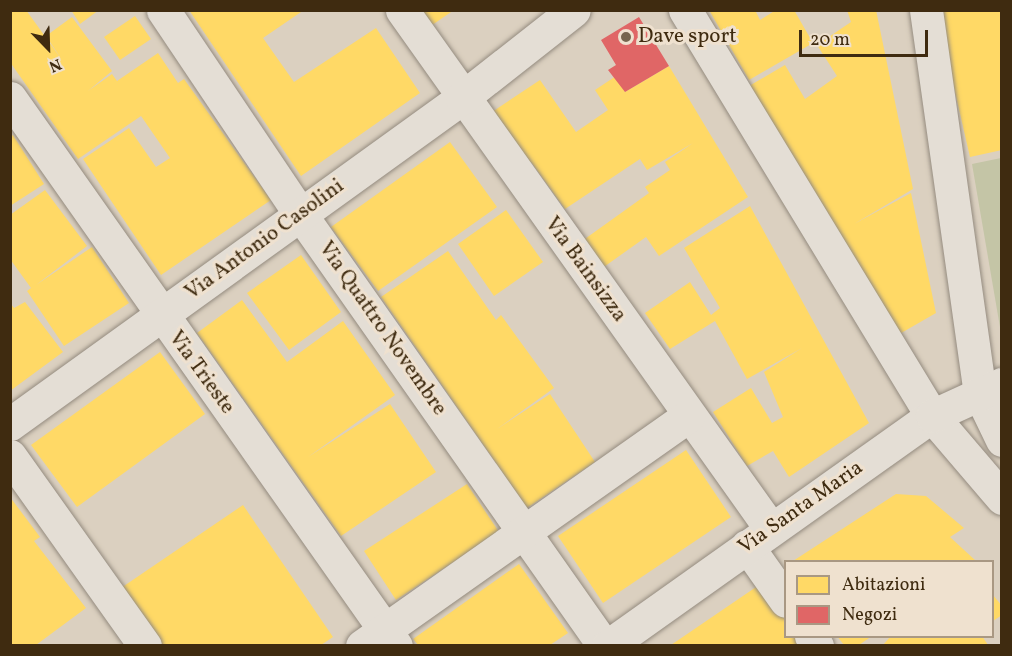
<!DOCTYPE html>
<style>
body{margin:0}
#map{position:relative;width:1012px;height:656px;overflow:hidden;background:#dbd0c0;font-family:Vollkorn,serif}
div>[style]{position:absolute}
.green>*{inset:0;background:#c4c5a6}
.homes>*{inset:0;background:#ffd966}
.shops>*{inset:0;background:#e06666}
.roads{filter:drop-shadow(0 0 2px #948b7f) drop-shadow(0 0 2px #948b7f)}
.minor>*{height:33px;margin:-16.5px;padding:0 16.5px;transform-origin:16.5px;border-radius:16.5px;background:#e4ded5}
.tertiary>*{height:33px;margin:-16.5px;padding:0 16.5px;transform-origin:16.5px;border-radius:16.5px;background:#e4ded5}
.dots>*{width:16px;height:16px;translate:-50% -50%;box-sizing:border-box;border:3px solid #efe1cf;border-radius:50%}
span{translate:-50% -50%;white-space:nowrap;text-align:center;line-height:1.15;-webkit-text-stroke:6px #efe1cf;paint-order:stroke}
.poi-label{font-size:21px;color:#3f2b10}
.left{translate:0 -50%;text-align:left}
.street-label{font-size:21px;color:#3f2b10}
.frame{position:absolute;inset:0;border:12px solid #3f2b10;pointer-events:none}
.legend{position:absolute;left:784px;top:560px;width:210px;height:78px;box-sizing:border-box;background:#efe1cf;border:2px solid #a99883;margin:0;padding:8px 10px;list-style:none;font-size:18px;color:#3f2b10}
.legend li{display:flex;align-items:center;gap:12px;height:30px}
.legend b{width:30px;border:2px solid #a99883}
.north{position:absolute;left:18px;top:18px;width:60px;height:60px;-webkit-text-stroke:4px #efe1cf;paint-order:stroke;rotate:157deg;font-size:16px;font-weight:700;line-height:24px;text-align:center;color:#3f2b10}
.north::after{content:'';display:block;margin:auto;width:21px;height:27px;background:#3f2b10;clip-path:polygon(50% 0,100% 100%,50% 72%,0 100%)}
.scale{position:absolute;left:799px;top:30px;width:129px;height:27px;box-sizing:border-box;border:3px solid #3f2b10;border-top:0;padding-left:8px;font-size:18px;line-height:21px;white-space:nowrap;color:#3f2b10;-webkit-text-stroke:4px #efe1cf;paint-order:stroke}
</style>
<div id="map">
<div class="green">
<div style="clip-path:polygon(1001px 158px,1002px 158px,1001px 333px,972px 164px)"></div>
</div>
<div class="homes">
<div style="clip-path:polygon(10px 10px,26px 10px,62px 60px,46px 36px,72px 17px,112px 71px,88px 91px,112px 74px,117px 81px,158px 53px,178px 83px,184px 79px,271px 200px,161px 275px,83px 159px,129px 128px,156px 167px,170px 158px,141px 116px,78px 159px,10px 62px)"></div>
<div style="clip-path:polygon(71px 10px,99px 10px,80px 24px)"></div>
<div style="clip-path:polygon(189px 10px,304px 10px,263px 38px,294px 82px,376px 28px,420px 93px,301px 176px)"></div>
<div style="clip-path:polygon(408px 10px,454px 10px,422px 32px)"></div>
<div style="clip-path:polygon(709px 10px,755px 10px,760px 20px,776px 10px,794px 10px,813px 43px,749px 80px)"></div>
<div style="clip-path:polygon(847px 10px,876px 10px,913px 189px,854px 224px,911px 193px,936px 313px,896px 336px,749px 86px,785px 65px,805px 99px,837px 76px,817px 45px,851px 22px)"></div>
<div style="clip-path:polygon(936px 10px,1002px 10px,1002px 150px,970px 157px)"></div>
<div style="clip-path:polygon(135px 16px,151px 39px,120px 60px,104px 37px)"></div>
<div style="clip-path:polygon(669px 66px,748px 197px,659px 256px,646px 237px,601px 269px,582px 241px,649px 193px,645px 187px,670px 170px,665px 162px,693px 143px,647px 170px,640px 159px,565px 209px,531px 162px,522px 168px,486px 116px,540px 80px,576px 132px,608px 110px,595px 90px,616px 76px,625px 92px)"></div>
<div style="clip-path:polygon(13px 135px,44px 184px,10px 206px,10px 137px)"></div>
<div style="clip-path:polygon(450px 142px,497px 207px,378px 291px,331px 227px)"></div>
<div style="clip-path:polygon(45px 190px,87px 246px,36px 285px,92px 247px,129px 303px,64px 346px,27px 291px,31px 288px,10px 259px,10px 215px)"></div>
<div style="clip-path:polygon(750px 206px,869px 423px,789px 477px,773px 451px,747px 466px,713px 412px,751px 388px,772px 423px,783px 417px,764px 372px,802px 348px,747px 379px,715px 321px,670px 349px,645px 313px,690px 282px,711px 315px,720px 308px,684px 248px)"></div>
<div style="clip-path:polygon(506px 210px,543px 262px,494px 296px,458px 244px)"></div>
<div style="clip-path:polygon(448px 251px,496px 320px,501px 315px,554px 388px,497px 429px,550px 394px,595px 462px,527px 508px,381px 297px)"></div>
<div style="clip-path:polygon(301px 255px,341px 312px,289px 350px,247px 293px)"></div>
<div style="clip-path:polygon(242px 300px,287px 362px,343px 321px,395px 395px,308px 457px,390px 404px,436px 472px,341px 536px,197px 333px)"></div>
<div style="clip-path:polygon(25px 302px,63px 352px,10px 391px,10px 303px,14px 308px)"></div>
<div style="clip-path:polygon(160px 352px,205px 414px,77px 507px,31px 445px)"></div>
<div style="clip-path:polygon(686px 450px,731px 517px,603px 603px,558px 536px)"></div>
<div style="clip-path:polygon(467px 484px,499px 532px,396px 600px,364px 551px)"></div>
<div style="clip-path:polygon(896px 494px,926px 496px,964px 528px,950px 537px,976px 561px,793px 561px)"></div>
<div style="clip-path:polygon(10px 497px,40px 537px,34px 541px,86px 608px,36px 645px,10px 645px)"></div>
<div style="clip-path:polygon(243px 505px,333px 637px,321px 645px,156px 645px,118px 590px)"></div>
<div style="clip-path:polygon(519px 564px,568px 633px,550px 645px,418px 645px,413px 639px)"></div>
<div style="clip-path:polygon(762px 583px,786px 617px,786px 636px,799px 636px,806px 645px,671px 645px)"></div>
<div style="clip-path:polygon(993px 595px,1002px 606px,1002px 615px,993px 621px)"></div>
<div style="clip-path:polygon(837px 636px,872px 636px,859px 645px,844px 645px)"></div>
<div style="clip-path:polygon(891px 636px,982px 636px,988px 645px,883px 645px)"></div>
</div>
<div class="shops">
<div style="clip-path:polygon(639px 17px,669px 66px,625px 92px,608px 70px,616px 65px,601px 40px)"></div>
</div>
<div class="roads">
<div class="minor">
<div style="left:163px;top:10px;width:247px;rotate:56.1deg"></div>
<div style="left:301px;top:215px;width:527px;rotate:54.89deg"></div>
<div style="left:402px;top:10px;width:637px;rotate:54.59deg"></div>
<div style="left:685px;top:10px;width:475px;rotate:58.7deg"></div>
<div style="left:932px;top:416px;width:108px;rotate:49.5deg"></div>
<div style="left:926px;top:10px;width:388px;rotate:82deg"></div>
<div style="left:980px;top:394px;width:51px;rotate:64.4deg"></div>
<div style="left:10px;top:98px;width:670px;rotate:54.84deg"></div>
<div style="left:10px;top:424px;width:557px;rotate:-35.8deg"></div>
<div style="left:462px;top:98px;width:142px;rotate:-38.2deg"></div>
<div style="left:10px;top:456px;width:233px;rotate:54.6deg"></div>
<div style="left:747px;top:546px;width:67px;rotate:54.7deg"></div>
<div style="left:811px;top:636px;width:12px;rotate:59deg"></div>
<div style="left:362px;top:646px;width:400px;rotate:-35.2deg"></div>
</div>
<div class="tertiary">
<div style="left:608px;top:646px;width:397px;rotate:-35.4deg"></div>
<div style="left:932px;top:416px;width:77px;rotate:-24.6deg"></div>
</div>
</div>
<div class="dots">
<div style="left:626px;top:37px;background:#76654e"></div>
</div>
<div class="poi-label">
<span class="left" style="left:638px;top:37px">Dave sport</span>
</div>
<div class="street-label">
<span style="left:265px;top:240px;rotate:-36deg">Via Antonio Casolini</span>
<span style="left:585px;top:270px;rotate:54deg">Via Bainsizza</span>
<span style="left:382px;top:329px;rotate:55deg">Via Quattro Novembre</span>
<span style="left:201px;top:373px;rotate:54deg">Via Trieste</span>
<span style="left:801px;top:508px;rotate:-35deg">Via Santa Maria</span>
</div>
<div class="frame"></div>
<ul class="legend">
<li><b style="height:16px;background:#ffd966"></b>Abitazioni</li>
<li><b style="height:16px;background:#e06666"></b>Negozi</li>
</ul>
<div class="north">N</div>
<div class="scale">20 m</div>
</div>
